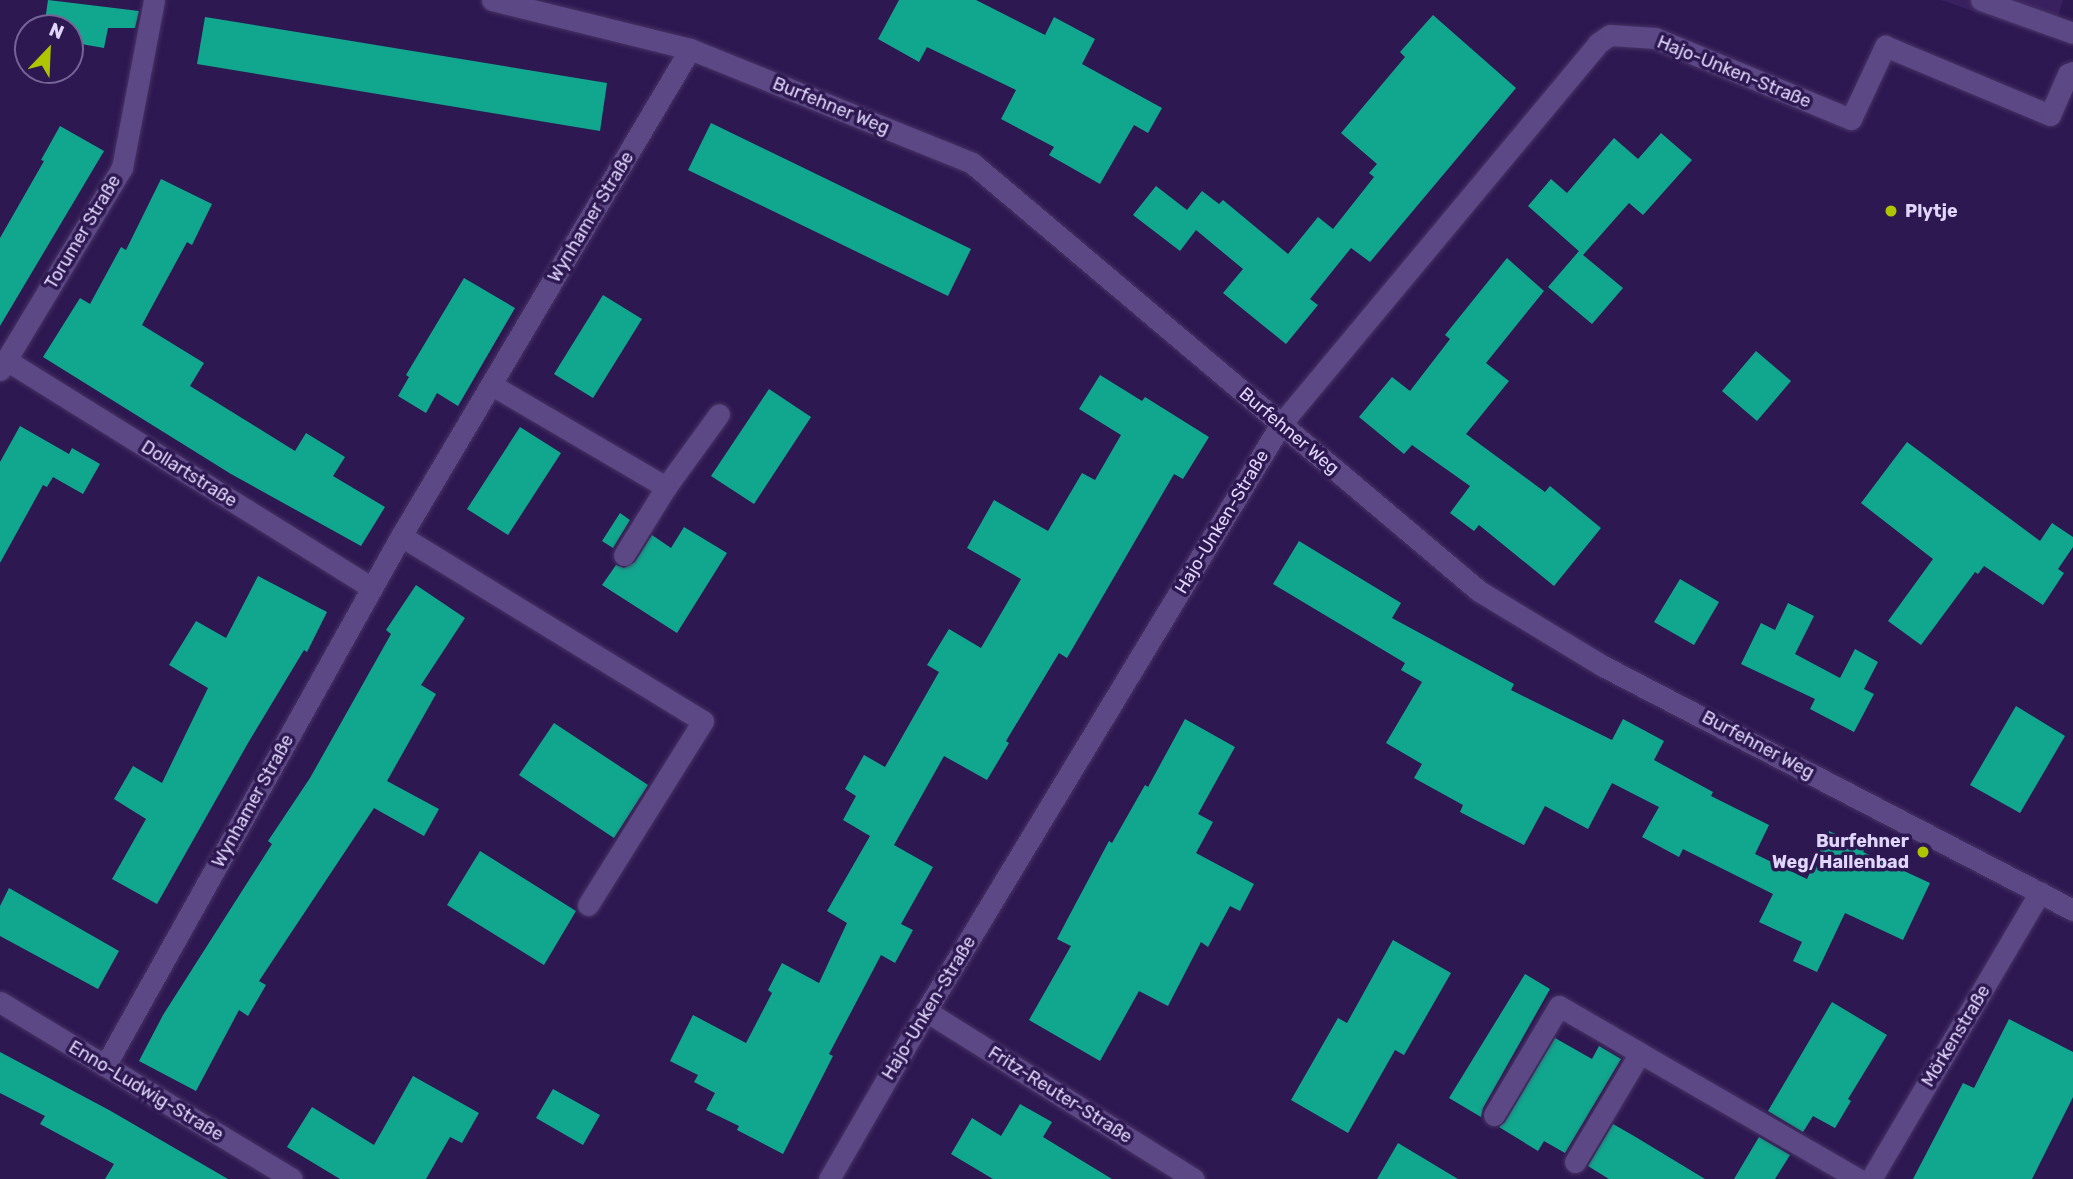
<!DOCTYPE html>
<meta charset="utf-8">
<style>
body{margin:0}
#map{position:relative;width:2073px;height:1179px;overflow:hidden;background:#2e1851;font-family:Rubik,sans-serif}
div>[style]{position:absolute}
.built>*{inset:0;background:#392160}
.building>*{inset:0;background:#11a78e}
.roads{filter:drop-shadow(0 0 2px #473364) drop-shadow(0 0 2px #473364)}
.minor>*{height:21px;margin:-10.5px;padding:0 10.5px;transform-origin:10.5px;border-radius:10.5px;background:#5b4885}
.dots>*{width:19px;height:19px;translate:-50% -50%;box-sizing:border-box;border:4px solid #2e1851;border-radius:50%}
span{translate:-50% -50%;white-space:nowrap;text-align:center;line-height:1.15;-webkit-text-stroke:7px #2e1851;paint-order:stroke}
.street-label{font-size:18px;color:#dfd6fa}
.poi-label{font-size:18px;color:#dfd6fa;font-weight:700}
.left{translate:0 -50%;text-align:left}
.right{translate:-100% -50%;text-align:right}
.north{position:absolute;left:14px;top:14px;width:70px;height:70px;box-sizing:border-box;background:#2e1851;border:2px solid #756495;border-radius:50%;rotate:23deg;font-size:19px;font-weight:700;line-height:28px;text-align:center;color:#dfd6fa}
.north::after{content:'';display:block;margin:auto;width:24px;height:32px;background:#b0c501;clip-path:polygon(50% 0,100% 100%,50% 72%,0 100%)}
</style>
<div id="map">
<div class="built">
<div style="clip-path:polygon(1941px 0,2063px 0,2051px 38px)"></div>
</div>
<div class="building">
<div style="clip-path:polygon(48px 0,139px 11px,135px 28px,108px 28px,104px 48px,70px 42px,70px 28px,44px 28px)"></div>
<div style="clip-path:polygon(899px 0,976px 0,1045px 35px,1054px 17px,1095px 39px,1082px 64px,1162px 108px,1148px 133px,1134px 125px,1100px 184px,1049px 155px,1054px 147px,1001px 119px,1016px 90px,927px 47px,919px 62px,878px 39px)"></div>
<div style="clip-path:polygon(1433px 15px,1516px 88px,1370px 262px,1351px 248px,1310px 299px,1318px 305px,1286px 344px,1223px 293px,1243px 269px,1196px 230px,1180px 251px,1133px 215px,1156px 186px,1187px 210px,1202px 191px,1219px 204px,1223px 200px,1288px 254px,1318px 217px,1333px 229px,1374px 177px,1369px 173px,1377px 164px,1341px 133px,1405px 57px,1400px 52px)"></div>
<div style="clip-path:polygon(205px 17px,607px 83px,600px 131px,197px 64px)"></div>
<div style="clip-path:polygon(711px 123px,971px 249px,948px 296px,688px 170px)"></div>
<div style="clip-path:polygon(60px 126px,104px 151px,0 326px,0 238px,44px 161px,41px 160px)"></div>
<div style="clip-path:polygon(1661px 133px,1692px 160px,1643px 215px,1629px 203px,1583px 255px,1623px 288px,1592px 324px,1548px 287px,1579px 251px,1581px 253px,1528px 206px,1551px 179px,1567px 193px,1614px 138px,1638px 159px)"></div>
<div style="clip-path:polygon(161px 179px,212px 204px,192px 245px,187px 242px,142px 325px,204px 363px,190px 386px,295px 451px,306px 433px,345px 457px,333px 476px,385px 507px,361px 546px,231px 474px,43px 357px,80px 298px,90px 304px,121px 247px,126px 250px)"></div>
<div style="clip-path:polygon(1507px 258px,1544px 291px,1486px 363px,1509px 381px,1466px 434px,1545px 492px,1550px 486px,1601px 528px,1554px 586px,1479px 525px,1474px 531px,1450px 513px,1470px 486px,1412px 445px,1404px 454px,1359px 417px,1392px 377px,1410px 391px,1450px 339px,1445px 335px)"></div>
<div style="clip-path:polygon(464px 278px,515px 308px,458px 406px,437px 393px,426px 413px,398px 396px,409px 377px,406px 375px)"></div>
<div style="clip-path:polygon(603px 295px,642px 319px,593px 398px,554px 374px)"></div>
<div style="clip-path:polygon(1756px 351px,1791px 381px,1757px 421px,1722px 391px)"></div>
<div style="clip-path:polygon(1100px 375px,1142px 401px,1145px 397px,1209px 437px,1183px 479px,1174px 474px,1067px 658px,1059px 653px,1006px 741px,1009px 743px,987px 780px,944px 756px,894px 845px,933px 867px,901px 924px,913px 930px,895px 963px,881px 955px,829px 1054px,833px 1056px,783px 1154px,737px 1130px,739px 1126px,706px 1110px,715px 1093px,694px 1082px,698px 1075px,670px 1061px,693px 1015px,746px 1043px,772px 993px,768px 990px,782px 963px,819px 983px,847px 923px,827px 911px,870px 836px,843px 820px,856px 796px,845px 789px,864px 755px,885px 767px,939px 672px,927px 665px,949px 629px,981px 648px,1021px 579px,967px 548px,994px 500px,1048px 531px,1082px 473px,1095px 480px,1121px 435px,1079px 409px)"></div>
<div style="clip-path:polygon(769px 389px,811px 417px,754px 504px,711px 476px)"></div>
<div style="clip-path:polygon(20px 426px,69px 454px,72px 448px,100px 464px,83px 494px,53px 477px,47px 487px,43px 485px,0 563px,0 462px)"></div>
<div style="clip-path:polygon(520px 427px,561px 453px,508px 535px,467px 509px)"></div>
<div style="clip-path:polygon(1907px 442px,2040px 541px,2052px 523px,2073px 537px,2073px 547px,2058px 569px,2064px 573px,2043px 605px,1984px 566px,1978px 574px,1975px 572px,1921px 645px,1888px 621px,1933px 559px,1861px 503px)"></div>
<div style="clip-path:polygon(620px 513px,630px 520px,613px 548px,602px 541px)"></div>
<div style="clip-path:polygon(684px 527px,727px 553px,677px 633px,602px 585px,616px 565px,624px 568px,635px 562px,652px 535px,671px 548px)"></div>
<div style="clip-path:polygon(1299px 541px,1401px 603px,1392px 618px,1514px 684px,1511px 690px,1612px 740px,1623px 719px,1664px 741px,1654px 760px,1713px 792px,1711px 796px,1769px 825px,1755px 854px,1807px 879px,1829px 831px,1865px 848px,1863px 852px,1930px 883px,1903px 940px,1845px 913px,1817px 972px,1793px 961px,1802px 942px,1759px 922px,1773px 894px,1683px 849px,1679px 857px,1642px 837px,1659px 807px,1612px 783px,1588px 829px,1545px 806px,1524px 845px,1460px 812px,1463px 805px,1414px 778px,1422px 764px,1386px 743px,1422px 682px,1401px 670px,1405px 663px,1273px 584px)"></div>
<div style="clip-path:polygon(258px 576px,327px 612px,307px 652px,304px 650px,248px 743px,157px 904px,112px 879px,146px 819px,114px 799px,133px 766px,162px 783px,208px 688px,169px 665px,196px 621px,226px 638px)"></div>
<div style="clip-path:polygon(1680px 579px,1719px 602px,1694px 645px,1654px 622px)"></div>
<div style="clip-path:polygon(416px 585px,465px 618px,421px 685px,436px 694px,387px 781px,439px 809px,424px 836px,374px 808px,259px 981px,266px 985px,248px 1016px,239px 1010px,196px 1091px,139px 1061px,163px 1015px,272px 844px,268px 841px,310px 778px,391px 634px,386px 630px)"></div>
<div style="clip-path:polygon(1788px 603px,1814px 616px,1795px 654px,1840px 678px,1855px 649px,1878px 662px,1864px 689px,1874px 694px,1854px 732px,1810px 709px,1815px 699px,1741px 664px,1761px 623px,1775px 630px)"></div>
<div style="clip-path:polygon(2016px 706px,2065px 736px,2020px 813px,1970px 785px)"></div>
<div style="clip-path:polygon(1185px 719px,1235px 747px,1198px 814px,1213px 822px,1196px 853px,1254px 884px,1240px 911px,1230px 906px,1208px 947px,1201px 942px,1168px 1006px,1139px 991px,1100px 1061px,1029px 1020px,1071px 946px,1057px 939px,1068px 918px,1109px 841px,1112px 843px,1145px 785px,1148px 787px)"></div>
<div style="clip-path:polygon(554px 723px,648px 785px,614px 838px,519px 775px)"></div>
<div style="clip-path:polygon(480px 851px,576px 911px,544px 965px,447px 905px)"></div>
<div style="clip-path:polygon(9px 888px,119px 951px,98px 989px,0 936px,0 906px)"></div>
<div style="clip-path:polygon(1393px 940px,1451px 973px,1404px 1055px,1395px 1050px,1348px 1133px,1291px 1100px,1338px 1018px,1347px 1023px)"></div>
<div style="clip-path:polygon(1525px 974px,1550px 989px,1483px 1108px,1481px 1117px,1449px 1098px)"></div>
<div style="clip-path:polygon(1832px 1002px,1887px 1035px,1848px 1099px,1851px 1101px,1835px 1128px,1813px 1116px,1803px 1132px,1768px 1111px)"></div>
<div style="clip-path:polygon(2009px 1019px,2073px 1052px,2073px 1097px,2032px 1179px,1913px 1179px,1963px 1083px,1974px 1088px)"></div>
<div style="clip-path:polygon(1555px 1038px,1592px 1059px,1599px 1046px,1621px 1059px,1565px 1153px,1544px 1141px,1538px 1151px,1499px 1127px,1505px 1122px)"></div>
<div style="clip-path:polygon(0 1052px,109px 1110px,228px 1179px,105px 1179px,114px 1164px,40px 1124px,45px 1116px,0 1093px)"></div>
<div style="clip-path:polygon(413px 1076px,479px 1113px,462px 1143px,450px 1137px,426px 1179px,340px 1179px,287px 1147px,312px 1107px,374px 1145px)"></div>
<div style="clip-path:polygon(553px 1089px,600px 1115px,583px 1145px,536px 1118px)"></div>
<div style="clip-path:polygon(1020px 1104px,1052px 1122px,1043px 1137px,1112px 1179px,993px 1179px,951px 1154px,972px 1118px,1001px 1136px)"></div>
<div style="clip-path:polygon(1613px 1124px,1634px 1136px,1705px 1179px,1609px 1179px,1588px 1166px)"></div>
<div style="clip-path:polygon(1759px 1137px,1790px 1155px,1775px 1179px,1734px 1179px)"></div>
<div style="clip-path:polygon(1398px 1143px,1458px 1179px,1377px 1179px)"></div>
</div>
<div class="roads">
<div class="minor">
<div style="left:492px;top:0;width:204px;rotate:13.9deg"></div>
<div style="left:690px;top:49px;width:304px;rotate:22deg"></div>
<div style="left:972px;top:163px;width:664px;rotate:40.17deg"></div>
<div style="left:1479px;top:591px;width:145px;rotate:31.2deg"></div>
<div style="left:1603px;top:666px;width:530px;rotate:27.44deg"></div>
<div style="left:1981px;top:0;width:98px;rotate:19.7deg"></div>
<div style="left:6px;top:360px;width:431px;rotate:31.9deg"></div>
<div style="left:0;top:370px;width:236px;rotate:-58.9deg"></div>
<div style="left:122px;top:168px;width:171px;rotate:-79.2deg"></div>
<div style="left:492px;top:385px;width:202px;rotate:30.4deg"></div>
<div style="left:401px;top:536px;width:354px;rotate:31.5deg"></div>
<div style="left:703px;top:721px;width:217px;rotate:122deg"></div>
<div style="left:624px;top:555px;width:80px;rotate:-58.3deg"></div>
<div style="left:666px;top:487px;width:90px;rotate:-54deg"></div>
<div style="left:0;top:1002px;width:341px;rotate:31.2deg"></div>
<div style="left:926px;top:1011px;width:316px;rotate:32.1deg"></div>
<div style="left:105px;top:1066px;width:607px;rotate:-60.82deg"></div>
<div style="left:401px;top:536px;width:566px;rotate:-59.31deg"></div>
<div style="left:1494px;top:1115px;width:127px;rotate:-59.2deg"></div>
<div style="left:1559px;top:1006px;width:94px;rotate:30.1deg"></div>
<div style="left:1575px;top:1162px;width:127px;rotate:-59.2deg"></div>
<div style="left:1640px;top:1053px;width:252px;rotate:30deg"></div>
<div style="left:829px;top:1179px;width:194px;rotate:-60deg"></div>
<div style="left:926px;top:1011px;width:686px;rotate:-58.84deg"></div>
<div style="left:1281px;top:424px;width:496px;rotate:-50.2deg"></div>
<div style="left:1598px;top:43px;width:14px;rotate:-34deg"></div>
<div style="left:1610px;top:35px;width:45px;rotate:3.8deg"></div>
<div style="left:1655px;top:38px;width:212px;rotate:22.5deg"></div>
<div style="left:1851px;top:119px;width:81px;rotate:-65deg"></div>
<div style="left:1885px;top:46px;width:179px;rotate:22.7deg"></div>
<div style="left:2050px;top:115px;width:45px;rotate:-66.3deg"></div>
<div style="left:2068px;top:74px;width:5px;rotate:-22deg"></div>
<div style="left:1871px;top:1179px;width:333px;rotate:-59.5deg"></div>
</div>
</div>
<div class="dots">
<div style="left:1891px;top:211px;background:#b0c501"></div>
<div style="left:1923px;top:852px;background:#b0c501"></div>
</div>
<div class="street-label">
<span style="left:1734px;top:72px;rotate:22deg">Hajo-Unken-Straße</span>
<span style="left:831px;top:106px;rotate:22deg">Burfehner Weg</span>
<span style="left:591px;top:217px;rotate:-59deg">Wynhamer Straße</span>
<span style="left:83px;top:232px;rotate:-59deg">Torumer Straße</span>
<span style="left:1289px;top:431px;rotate:40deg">Burfehner Weg</span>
<span style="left:189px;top:474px;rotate:32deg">Dollartstraße</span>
<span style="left:1222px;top:522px;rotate:-59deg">Hajo-Unken-Straße</span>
<span style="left:1758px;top:745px;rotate:28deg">Burfehner Weg</span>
<span style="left:253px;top:801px;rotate:-61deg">Wynhamer Straße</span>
<span style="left:929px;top:1008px;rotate:-59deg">Hajo-Unken-Straße</span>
<span style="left:1956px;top:1036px;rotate:-59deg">Mörkenstraße</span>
<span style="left:146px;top:1091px;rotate:31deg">Enno-Ludwig-Straße</span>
<span style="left:1060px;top:1095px;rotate:32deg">Fritz-Reuter-Straße</span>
</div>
<div class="poi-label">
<span class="left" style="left:1905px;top:211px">Plytje</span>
<span class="right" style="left:1909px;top:852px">Burfehner<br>Weg/Hallenbad</span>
</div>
<div class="north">N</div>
</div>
